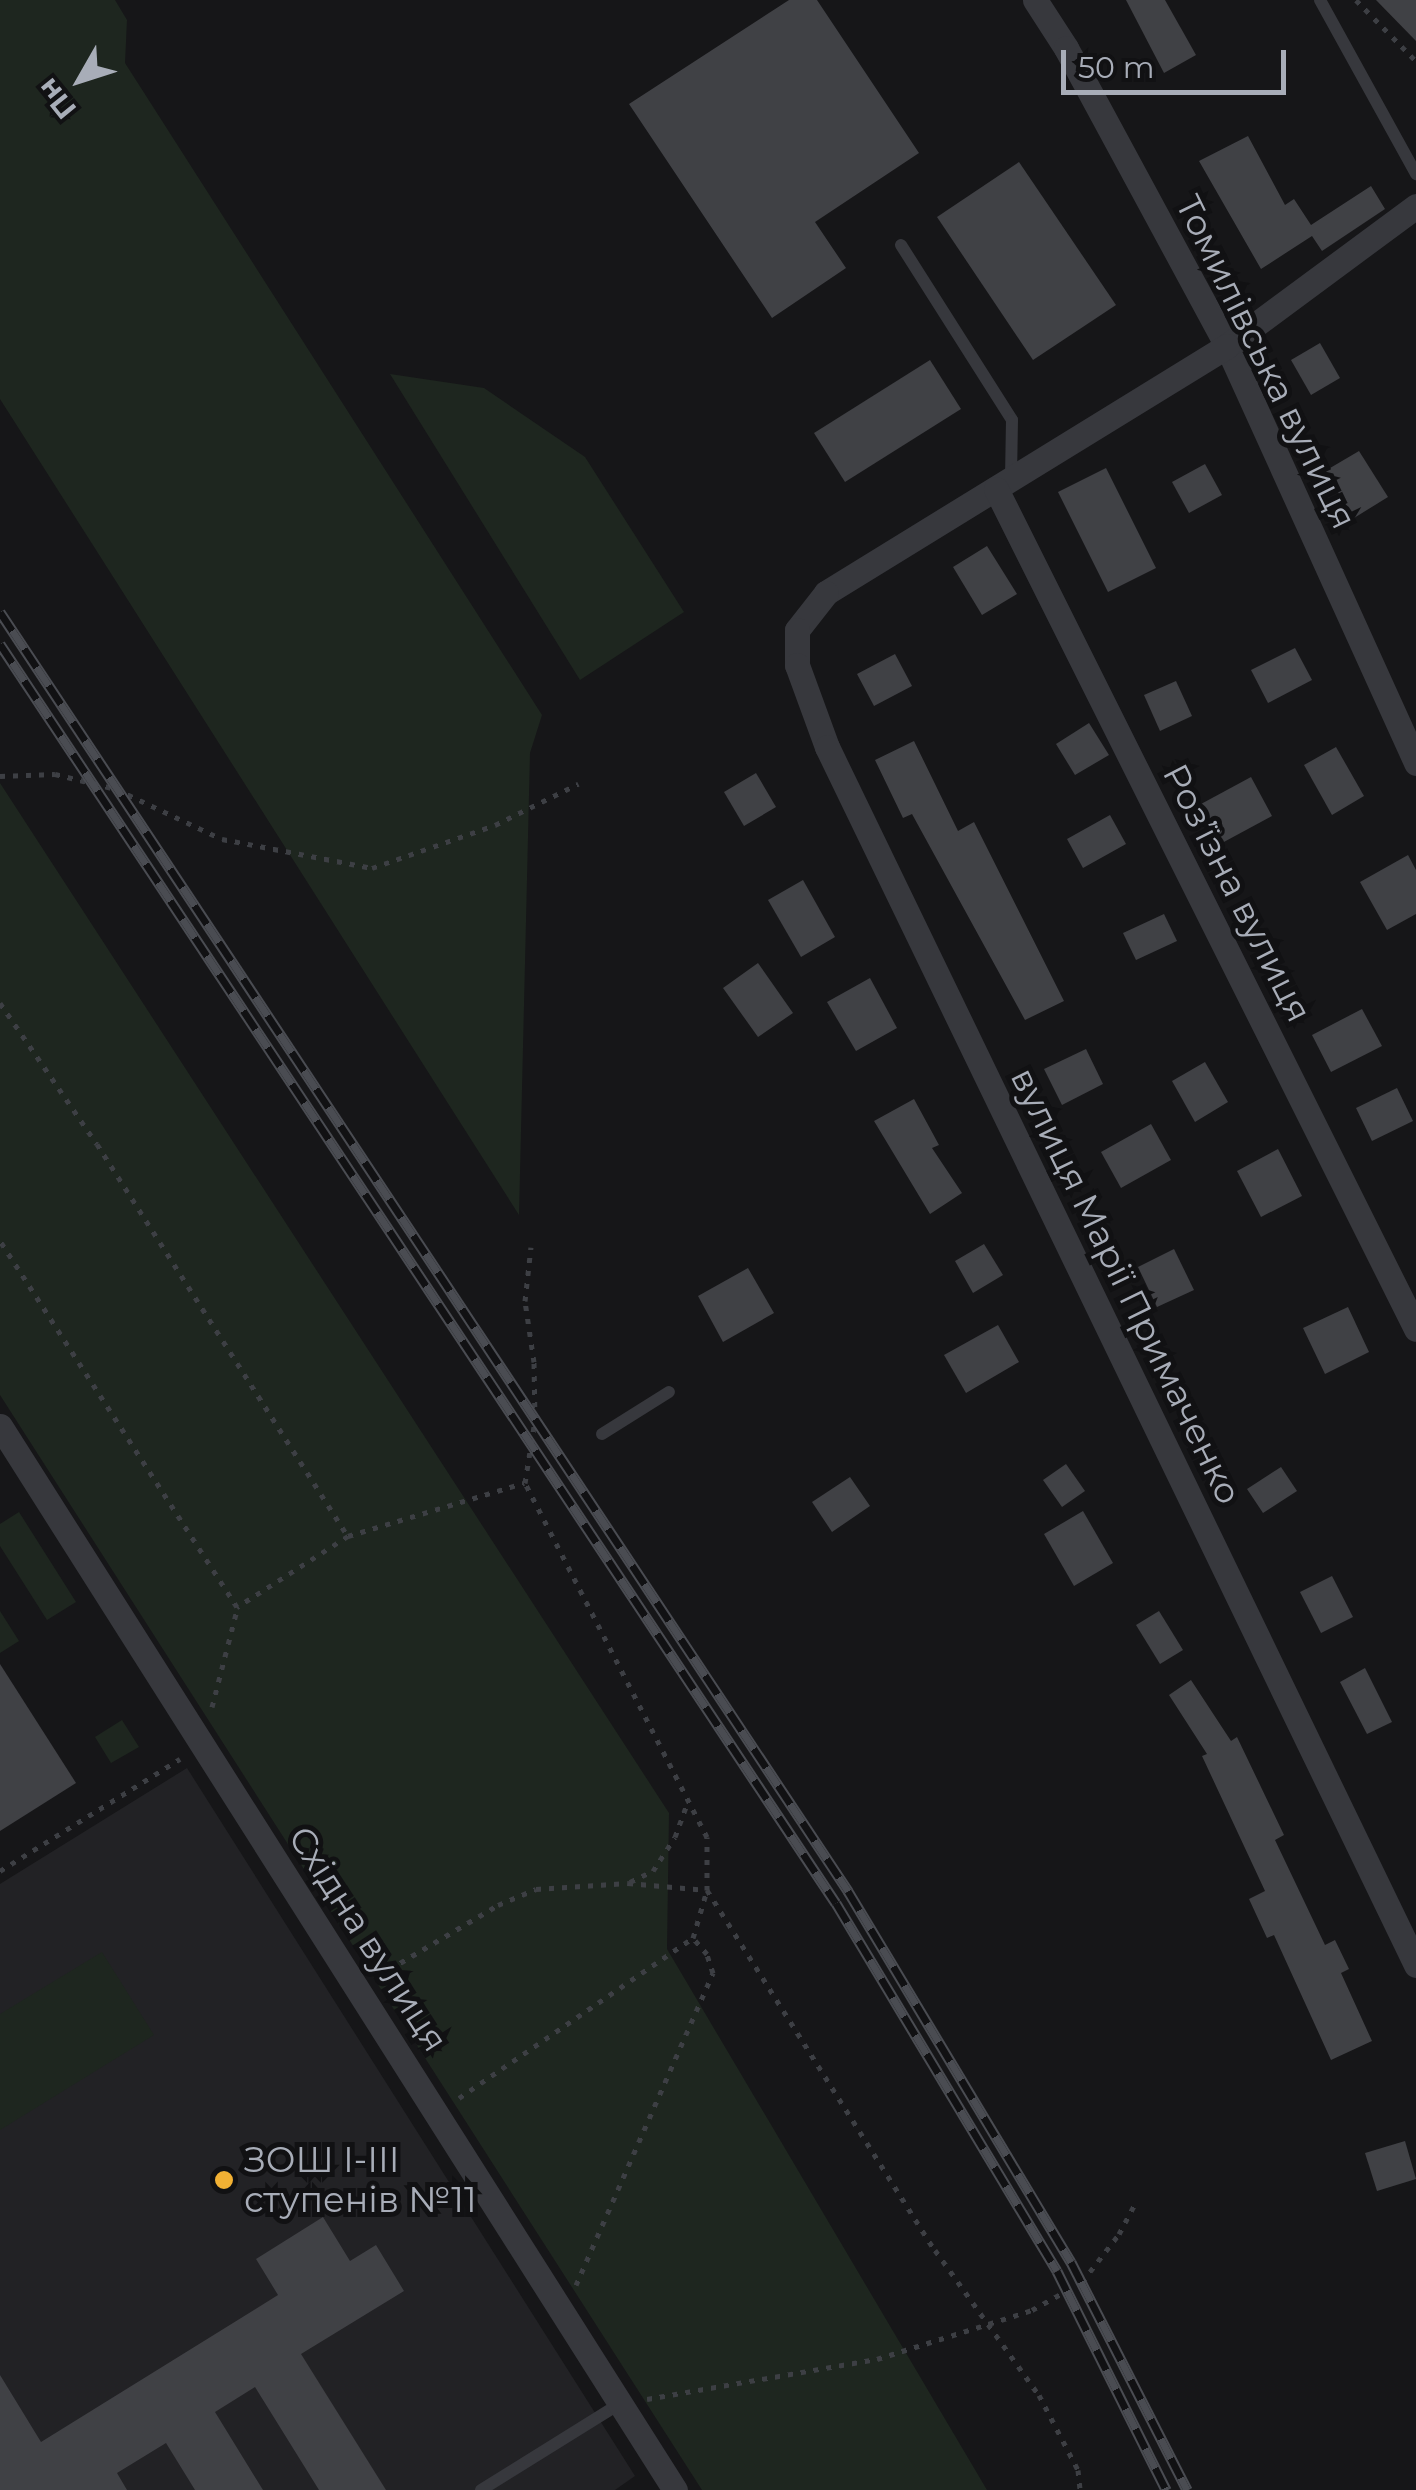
<!DOCTYPE html>
<meta charset="utf-8">
<style>
body{margin:0}
#map{position:relative;width:1416px;height:2490px;overflow:hidden;background:#161618;font-family:Montserrat,sans-serif}
div>[style]{position:absolute}
.built>*{inset:0;background:#222225}
.green>*{inset:0;background:#1e261f}
.building>*{inset:0;background:#404145}
.path>*{height:5px;margin-top:-2.5px;transform-origin:0;background:repeating-linear-gradient(90deg,#3d3f44 0 5px,transparent 0 13px)}
.service>*{height:12px;margin:-6px;padding:0 6px;transform-origin:6px;border-radius:6px;background:#37383d}
.minor>*{height:25px;margin:-12.5px;padding:0 12.5px;transform-origin:12.5px;border-radius:12.5px;background:#37383d}
.rail>*{height:11px;margin-top:-5.5px;transform-origin:0;background:repeating-linear-gradient(90deg,#111113 0 22px,#4a4c52 0 44px);box-sizing:border-box;border-block:2px solid #4a4c52}
.dots>*{width:28px;height:28px;translate:-50% -50%;box-sizing:border-box;border:5px solid #111113;border-radius:50%}
span{translate:-50% -50%;white-space:nowrap;text-align:center;line-height:1.15;-webkit-text-stroke:10px #111113;paint-order:stroke}
.street-label{font-size:35px;color:#a8adb8}
.poi-label{font-size:35px;color:#a8adb8}
.left{translate:0 -50%;text-align:left}
.north{position:absolute;left:30px;top:30px;width:100px;height:100px;-webkit-text-stroke:8px #111113;paint-order:stroke;rotate:231deg;font-size:28px;font-weight:700;line-height:40px;text-align:center;color:#a8adb8}
.north::after{content:'';display:block;margin:auto;width:35px;height:45px;background:#a8adb8;clip-path:polygon(50% 0,100% 100%,50% 72%,0 100%)}
.scale{position:absolute;left:1061px;top:50px;width:225px;height:45px;box-sizing:border-box;border:5px solid #a8adb8;border-top:0;padding-left:12px;font-size:30px;line-height:35px;white-space:nowrap;color:#a8adb8;-webkit-text-stroke:8px #111113;paint-order:stroke}
</style>
<div id="map">
<div class="built">
<div style="clip-path:polygon(187px 1768px,635px 2476px,615px 2490px,0 2490px,0 1884px)"></div>
</div>
<div class="green">
<div style="clip-path:polygon(0 0,115px 0,127px 20px,125px 63px,542px 715px,530px 753px,519px 1215px,0 399px)"></div>
<div style="clip-path:polygon(390px 374px,484px 388px,585px 457px,684px 612px,580px 680px)"></div>
<div style="clip-path:polygon(0 783px,669px 1813px,667px 1949px,987px 2490px,702px 2490px,0 1395px)"></div>
<div style="clip-path:polygon(19px 1512px,76px 1602px,47px 1620px,0 1546px,0 1524px)"></div>
<div style="clip-path:polygon(0 1611px,19px 1641px,0 1653px)"></div>
<div style="clip-path:polygon(122px 1720px,139px 1747px,111px 1763px,95px 1737px)"></div>
<div style="clip-path:polygon(102px 1952px,154px 2035px,0 2130px,0 2014px)"></div>
</div>
<div class="building">
<div style="clip-path:polygon(789px 0,817px 0,919px 153px,815px 222px,846px 268px,772px 318px,629px 104px)"></div>
<div style="clip-path:polygon(1126px 0,1165px 0,1196px 55px,1164px 73px)"></div>
<div style="clip-path:polygon(1376px 0,1416px 0,1416px 41px)"></div>
<div style="clip-path:polygon(1248px 136px,1285px 205px,1294px 199px,1311px 225px,1371px 186px,1385px 209px,1322px 251px,1312px 236px,1261px 269px,1199px 161px)"></div>
<div style="clip-path:polygon(1019px 162px,1116px 305px,1033px 360px,937px 217px)"></div>
<div style="clip-path:polygon(1320px 343px,1340px 378px,1311px 395px,1291px 360px)"></div>
<div style="clip-path:polygon(930px 360px,961px 409px,845px 482px,814px 433px)"></div>
<div style="clip-path:polygon(1359px 451px,1388px 497px,1354px 518px,1325px 471px)"></div>
<div style="clip-path:polygon(1205px 464px,1222px 495px,1189px 513px,1172px 482px)"></div>
<div style="clip-path:polygon(1106px 468px,1156px 568px,1108px 592px,1058px 492px)"></div>
<div style="clip-path:polygon(987px 546px,1017px 594px,982px 615px,953px 567px)"></div>
<div style="clip-path:polygon(1295px 648px,1312px 680px,1268px 703px,1251px 670px)"></div>
<div style="clip-path:polygon(895px 654px,912px 686px,874px 706px,857px 674px)"></div>
<div style="clip-path:polygon(1176px 681px,1192px 716px,1160px 731px,1144px 695px)"></div>
<div style="clip-path:polygon(1089px 723px,1109px 755px,1075px 775px,1056px 744px)"></div>
<div style="clip-path:polygon(914px 741px,958px 831px,974px 822px,1064px 1001px,1025px 1020px,912px 814px,903px 818px,875px 760px)"></div>
<div style="clip-path:polygon(1336px 747px,1364px 796px,1332px 815px,1304px 765px)"></div>
<div style="clip-path:polygon(756px 773px,776px 807px,744px 826px,724px 792px)"></div>
<div style="clip-path:polygon(1251px 777px,1272px 816px,1222px 843px,1201px 804px)"></div>
<div style="clip-path:polygon(1110px 815px,1126px 844px,1083px 868px,1067px 839px)"></div>
<div style="clip-path:polygon(1408px 855px,1416px 870px,1416px 914px,1387px 930px,1360px 882px)"></div>
<div style="clip-path:polygon(803px 880px,835px 937px,801px 957px,768px 900px)"></div>
<div style="clip-path:polygon(1164px 914px,1177px 941px,1136px 960px,1123px 933px)"></div>
<div style="clip-path:polygon(758px 963px,793px 1013px,758px 1037px,723px 988px)"></div>
<div style="clip-path:polygon(870px 978px,897px 1028px,856px 1051px,827px 1002px)"></div>
<div style="clip-path:polygon(1362px 1009px,1382px 1046px,1331px 1072px,1312px 1035px)"></div>
<div style="clip-path:polygon(1086px 1049px,1103px 1084px,1062px 1105px,1044px 1069px)"></div>
<div style="clip-path:polygon(1205px 1062px,1228px 1102px,1195px 1122px,1172px 1081px)"></div>
<div style="clip-path:polygon(1397px 1088px,1413px 1121px,1372px 1141px,1356px 1108px)"></div>
<div style="clip-path:polygon(914px 1099px,939px 1145px,932px 1148px,962px 1193px,930px 1214px,874px 1121px)"></div>
<div style="clip-path:polygon(1151px 1124px,1171px 1160px,1121px 1188px,1101px 1152px)"></div>
<div style="clip-path:polygon(1278px 1149px,1302px 1196px,1261px 1217px,1237px 1171px)"></div>
<div style="clip-path:polygon(984px 1244px,1003px 1275px,973px 1293px,955px 1261px)"></div>
<div style="clip-path:polygon(1174px 1249px,1194px 1290px,1157px 1307px,1138px 1267px)"></div>
<div style="clip-path:polygon(748px 1268px,774px 1313px,723px 1342px,698px 1296px)"></div>
<div style="clip-path:polygon(1348px 1307px,1369px 1352px,1325px 1374px,1303px 1328px)"></div>
<div style="clip-path:polygon(998px 1325px,1019px 1362px,966px 1393px,944px 1355px)"></div>
<div style="clip-path:polygon(1066px 1464px,1085px 1491px,1062px 1507px,1043px 1480px)"></div>
<div style="clip-path:polygon(1281px 1467px,1297px 1491px,1263px 1513px,1247px 1489px)"></div>
<div style="clip-path:polygon(850px 1477px,870px 1506px,832px 1532px,812px 1502px)"></div>
<div style="clip-path:polygon(1083px 1511px,1113px 1563px,1074px 1586px,1044px 1534px)"></div>
<div style="clip-path:polygon(1332px 1576px,1353px 1617px,1321px 1633px,1300px 1592px)"></div>
<div style="clip-path:polygon(1159px 1611px,1183px 1650px,1160px 1664px,1136px 1625px)"></div>
<div style="clip-path:polygon(0 1664px,76px 1783px,0 1831px)"></div>
<div style="clip-path:polygon(1365px 1668px,1392px 1722px,1367px 1734px,1340px 1682px)"></div>
<div style="clip-path:polygon(1191px 1680px,1231px 1741px,1237px 1737px,1284px 1835px,1275px 1840px,1325px 1945px,1335px 1940px,1349px 1969px,1341px 1973px,1372px 2041px,1331px 2060px,1274px 1935px,1267px 1938px,1249px 1899px,1265px 1891px,1202px 1756px,1207px 1754px,1169px 1695px)"></div>
<div style="clip-path:polygon(1405px 2141px,1416px 2179px,1377px 2191px,1365px 2153px)"></div>
<div style="clip-path:polygon(323px 2217px,350px 2261px,376px 2245px,404px 2291px,301px 2354px,386px 2490px,319px 2490px,255px 2387px,215px 2412px,263px 2490px,195px 2490px,166px 2443px,117px 2473px,127px 2490px,0 2490px,0 2375px,41px 2442px,278px 2295px,256px 2259px)"></div>
</div>
<div class="path">
<div style="left:1356px;top:0;width:86px;rotate:45.5deg"></div>
<div style="left:0;top:776px;width:55px;rotate:-2.1deg"></div>
<div style="left:55px;top:774px;width:63px;rotate:13.8deg"></div>
<div style="left:116px;top:789px;width:117px;rotate:25.3deg"></div>
<div style="left:222px;top:839px;width:153px;rotate:10.9deg"></div>
<div style="left:372px;top:868px;width:130px;rotate:-19.3deg"></div>
<div style="left:495px;top:825px;width:93px;rotate:-26.3deg"></div>
<div style="left:0;top:1003px;width:171px;rotate:55.5deg"></div>
<div style="left:97px;top:1144px;width:465px;rotate:57.4deg"></div>
<div style="left:348px;top:1536px;width:132px;rotate:147.4deg"></div>
<div style="left:237px;top:1607px;width:437px;rotate:-122.9deg"></div>
<div style="left:348px;top:1536px;width:184px;rotate:-16.8deg"></div>
<div style="left:212px;top:1707px;width:104px;rotate:-75.6deg"></div>
<div style="left:0;top:1871px;width:212px;rotate:-31.9deg"></div>
<div style="left:630px;top:1882px;width:25px;rotate:-26deg"></div>
<div style="left:653px;top:1871px;width:40px;rotate:-57.1deg"></div>
<div style="left:675px;top:1837px;width:38px;rotate:-70deg"></div>
<div style="left:378px;top:1976px;width:139px;rotate:-30.6deg"></div>
<div style="left:498px;top:1905px;width:41px;rotate:-22.8deg"></div>
<div style="left:536px;top:1889px;width:92px;rotate:-3.7deg"></div>
<div style="left:628px;top:1883px;width:79px;rotate:5.1deg"></div>
<div style="left:707px;top:1890px;width:426px;rotate:57.7deg"></div>
<div style="left:935px;top:2250px;width:178px;rotate:54.4deg"></div>
<div style="left:1039px;top:2395px;width:85px;rotate:62.5deg"></div>
<div style="left:1078px;top:2470px;width:20px;rotate:84deg"></div>
<div style="left:459px;top:2098px;width:283px;rotate:-34.4deg"></div>
<div style="left:693px;top:1938px;width:50px;rotate:-73.7deg"></div>
<div style="left:707px;top:1890px;width:53px;rotate:-90deg"></div>
<div style="left:707px;top:1837px;width:398px;rotate:-117.2deg"></div>
<div style="left:525px;top:1483px;width:64px;rotate:-81deg"></div>
<div style="left:535px;top:1420px;width:58px;rotate:-91deg"></div>
<div style="left:534px;top:1362px;width:62px;rotate:-98.4deg"></div>
<div style="left:525px;top:1301px;width:54px;rotate:-83.7deg"></div>
<div style="left:576px;top:2285px;width:341px;rotate:-66.3deg"></div>
<div style="left:713px;top:1973px;width:20px;rotate:-108deg"></div>
<div style="left:707px;top:1954px;width:21px;rotate:-131deg"></div>
<div style="left:647px;top:2399px;width:233px;rotate:-9.9deg"></div>
<div style="left:877px;top:2359px;width:163px;rotate:-17.5deg"></div>
<div style="left:1032px;top:2310px;width:57px;rotate:-29.2deg"></div>
<div style="left:1082px;top:2282px;width:61px;rotate:-52.4deg"></div>
<div style="left:1119px;top:2234px;width:38px;rotate:-62deg"></div>
</div>
<div class="service">
<div style="left:1320px;top:0;width:199px;rotate:61.1deg"></div>
<div style="left:901px;top:245px;width:207px;rotate:57.6deg"></div>
<div style="left:1012px;top:420px;width:59px;rotate:91deg"></div>
<div style="left:602px;top:1434px;width:79px;rotate:-32.1deg"></div>
<div style="left:481px;top:2490px;width:165px;rotate:-31.9deg"></div>
</div>
<div class="minor">
<div style="left:1035px;top:0;width:57px;rotate:57.1deg"></div>
<div style="left:1066px;top:48px;width:339px;rotate:61.6deg"></div>
<div style="left:1227px;top:346px;width:458px;rotate:65.6deg"></div>
<div style="left:1416px;top:206px;width:235px;rotate:143.5deg"></div>
<div style="left:1227px;top:346px;width:471px;rotate:148.4deg"></div>
<div style="left:826px;top:593px;width:47px;rotate:128.1deg"></div>
<div style="left:797px;top:630px;width:35px;rotate:90deg"></div>
<div style="left:797px;top:665px;width:87px;rotate:69.9deg"></div>
<div style="left:827px;top:747px;width:1353px;rotate:64.19deg"></div>
<div style="left:996px;top:489px;width:939px;rotate:63.43deg"></div>
<div style="left:0;top:1426px;width:1260px;rotate:57.61deg"></div>
</div>
<div class="rail">
<div style="left:0;top:612px;width:1535px;rotate:56.45deg"></div>
<div style="left:848px;top:1891px;width:433px;rotate:59deg"></div>
<div style="left:1071px;top:2262px;width:256px;rotate:63deg"></div>
<div style="left:0;top:644px;width:1511px;rotate:56.42deg"></div>
<div style="left:836px;top:1903px;width:429px;rotate:59deg"></div>
<div style="left:1057px;top:2271px;width:245px;rotate:63.5deg"></div>
</div>
<div class="dots">
<div style="left:224px;top:2180px;background:#f2b134"></div>
</div>
<div class="street-label">
<span style="left:1266px;top:362px;rotate:64deg">Томилівська вулиця</span>
<span style="left:1237px;top:893px;rotate:63deg">Розʼїзна вулиця</span>
<span style="left:1126px;top:1286px;rotate:64deg">вулиця Марії Примаченко</span>
<span style="left:368px;top:1939px;rotate:57deg">Східна вулиця</span>
</div>
<div class="poi-label">
<span class="left" style="left:244px;top:2180px">ЗОШ І-ІІІ<br>ступенів №11</span>
</div>
<div class="north">Пн</div>
<div class="scale">50 m</div>
</div>
